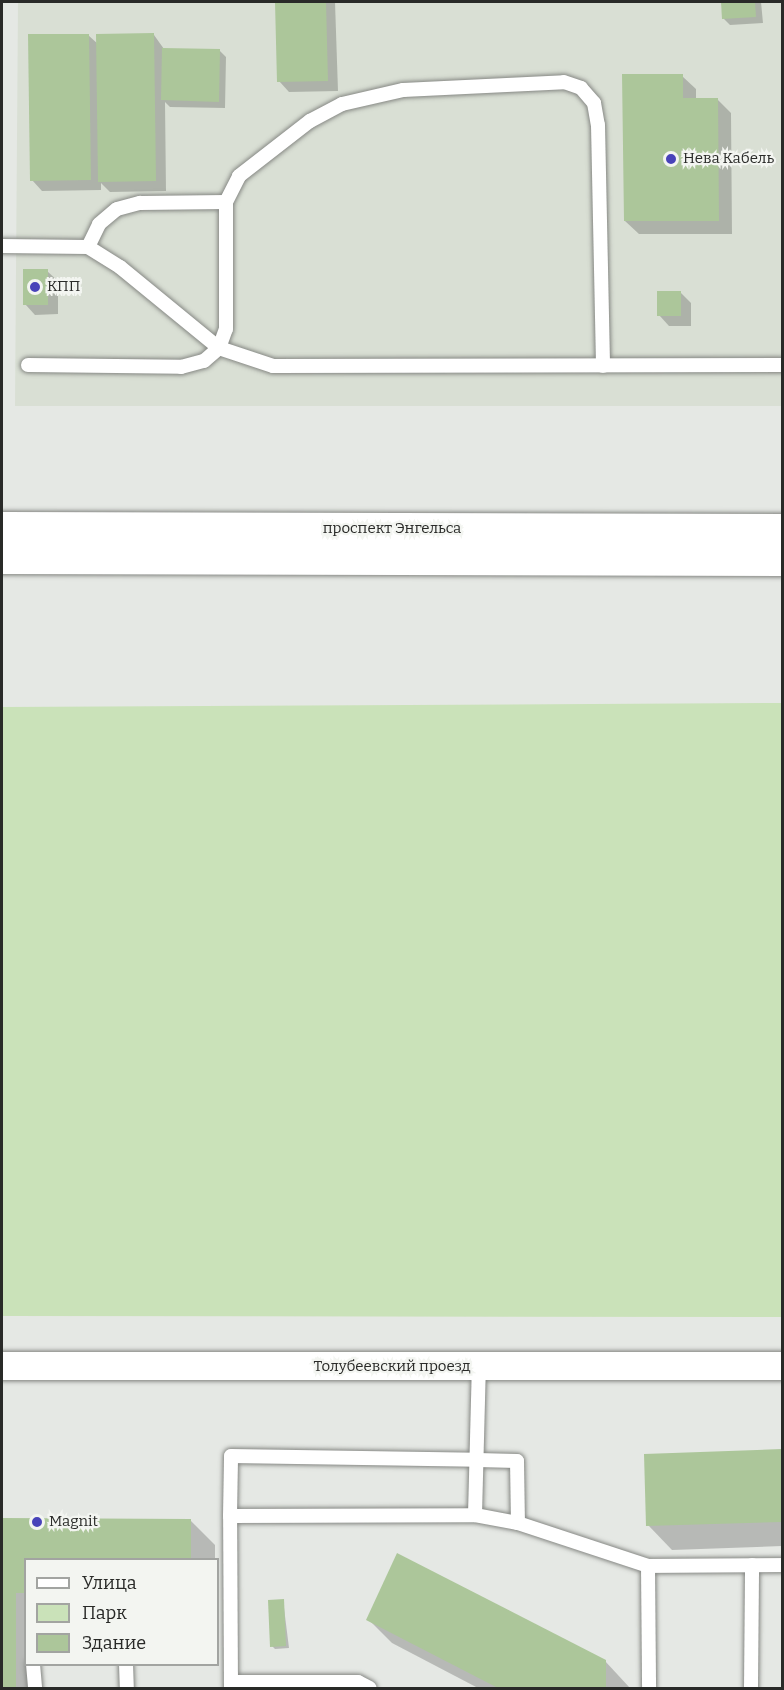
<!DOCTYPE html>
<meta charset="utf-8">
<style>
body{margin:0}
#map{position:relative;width:784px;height:1690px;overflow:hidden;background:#e5e8e4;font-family:Bitter,serif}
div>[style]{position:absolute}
.built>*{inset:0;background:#d9dfd4}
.green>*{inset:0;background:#cae2b9}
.shadow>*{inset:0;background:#0003}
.building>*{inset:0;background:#acc69a}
.roads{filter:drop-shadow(0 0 2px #868884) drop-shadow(0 0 2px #868884)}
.lane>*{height:14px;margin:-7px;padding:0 7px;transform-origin:7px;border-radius:7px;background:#fff}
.street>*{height:28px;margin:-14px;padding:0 14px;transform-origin:14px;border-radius:14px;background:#fff}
.primary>*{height:33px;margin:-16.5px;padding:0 16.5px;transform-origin:16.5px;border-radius:16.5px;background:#fff}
.dots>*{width:16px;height:16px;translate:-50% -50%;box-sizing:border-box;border:3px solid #f3f5f1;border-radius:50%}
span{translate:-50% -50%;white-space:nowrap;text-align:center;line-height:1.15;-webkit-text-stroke:4.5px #f3f5f1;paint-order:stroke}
.poi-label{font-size:15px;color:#292a28}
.left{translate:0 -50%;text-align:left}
.street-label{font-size:15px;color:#292a28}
.frame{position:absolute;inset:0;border:3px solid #292a28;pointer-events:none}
.legend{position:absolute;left:24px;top:1558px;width:195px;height:108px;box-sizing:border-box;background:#f3f5f1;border:2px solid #a2a4a1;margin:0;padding:8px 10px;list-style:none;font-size:18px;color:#292a28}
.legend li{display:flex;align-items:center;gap:12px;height:30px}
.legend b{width:30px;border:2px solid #a2a4a1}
</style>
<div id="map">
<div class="built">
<div style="clip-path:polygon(18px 2px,782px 2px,782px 406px,15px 406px)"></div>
</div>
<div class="green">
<div style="clip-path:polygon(782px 703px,782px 1317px,2px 1316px,2px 707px)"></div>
</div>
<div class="shadow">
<div style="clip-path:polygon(277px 2px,335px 2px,338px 91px,289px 92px,279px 81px)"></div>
<div style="clip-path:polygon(722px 2px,761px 2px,763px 23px,730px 25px,723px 18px)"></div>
<div style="clip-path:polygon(88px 35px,98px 44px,154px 35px,164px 49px,219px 50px,226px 57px,225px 108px,170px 107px,165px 102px,166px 191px,110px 192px,101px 183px,101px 190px,42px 191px,32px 180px)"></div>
<div style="clip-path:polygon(682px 76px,696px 89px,696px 99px,717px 99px,731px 113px,732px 234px,639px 234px,625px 221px)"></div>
<div style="clip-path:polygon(47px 271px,58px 281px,58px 314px,35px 315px,25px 304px)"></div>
<div style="clip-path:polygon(681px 293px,691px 303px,691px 326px,669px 326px,659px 315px)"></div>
<div style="clip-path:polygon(782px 1451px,782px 1546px,672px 1550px,648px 1525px,646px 1455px)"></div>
<div style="clip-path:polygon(2px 1520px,191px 1521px,215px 1545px,215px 1560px,26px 1560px,26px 1664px,39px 1664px,39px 1688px,2px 1688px)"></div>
<div style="clip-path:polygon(283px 1600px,289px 1648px,275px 1649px,272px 1646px)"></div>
<div style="clip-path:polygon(368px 1619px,605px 1661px,630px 1688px,478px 1688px,392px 1643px)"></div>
</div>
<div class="building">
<div style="clip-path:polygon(275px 2px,326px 2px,328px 81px,277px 82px)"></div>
<div style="clip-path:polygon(721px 2px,755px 2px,756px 17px,722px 19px)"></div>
<div style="clip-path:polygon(154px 33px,156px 181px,98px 182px,96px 34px)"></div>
<div style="clip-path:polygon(28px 34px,89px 34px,91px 180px,30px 181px)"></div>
<div style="clip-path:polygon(162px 48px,220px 49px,219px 102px,161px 100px)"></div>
<div style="clip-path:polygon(622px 74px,683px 74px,683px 98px,718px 98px,719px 221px,624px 221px)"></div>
<div style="clip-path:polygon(23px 269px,48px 269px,48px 305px,23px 305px)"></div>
<div style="clip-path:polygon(657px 291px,681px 291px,681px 316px,657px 316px)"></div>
<div style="clip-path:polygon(782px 1449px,782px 1522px,646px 1526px,644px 1454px)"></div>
<div style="clip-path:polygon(2px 1518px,191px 1519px,191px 1560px,26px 1560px,26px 1593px,16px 1593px,16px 1688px,2px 1688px)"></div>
<div style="clip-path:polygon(397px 1553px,606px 1660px,606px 1688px,498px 1688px,366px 1620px)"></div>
<div style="clip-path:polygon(284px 1599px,286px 1646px,270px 1647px,268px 1600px)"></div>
</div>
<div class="roads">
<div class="lane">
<div style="left:2px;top:246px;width:86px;rotate:0.7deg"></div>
<div style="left:88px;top:247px;width:38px;rotate:32deg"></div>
<div style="left:120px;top:267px;width:128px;rotate:39.3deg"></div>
<div style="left:219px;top:348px;width:57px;rotate:18.4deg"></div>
<div style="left:273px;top:366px;width:509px;rotate:-0.11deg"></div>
<div style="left:88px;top:247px;width:25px;rotate:-64deg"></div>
<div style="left:99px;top:224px;width:23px;rotate:-40deg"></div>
<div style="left:117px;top:209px;width:24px;rotate:-15deg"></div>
<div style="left:140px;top:203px;width:86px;rotate:-0.7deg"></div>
<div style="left:28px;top:365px;width:153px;rotate:0.7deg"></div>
<div style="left:181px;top:367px;width:24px;rotate:-15deg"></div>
<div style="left:204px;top:361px;width:20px;rotate:-41deg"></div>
<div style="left:219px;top:348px;width:20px;rotate:-70deg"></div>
<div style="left:226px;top:329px;width:127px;rotate:-90deg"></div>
<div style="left:226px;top:202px;width:29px;rotate:-63deg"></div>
<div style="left:239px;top:176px;width:90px;rotate:-37.8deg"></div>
<div style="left:310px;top:121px;width:36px;rotate:-28deg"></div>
<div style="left:342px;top:104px;width:63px;rotate:-12.9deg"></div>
<div style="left:403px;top:90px;width:161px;rotate:-2.8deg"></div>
<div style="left:564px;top:82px;width:18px;rotate:19deg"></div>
<div style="left:581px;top:88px;width:20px;rotate:49deg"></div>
<div style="left:594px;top:103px;width:22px;rotate:80deg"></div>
<div style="left:598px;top:125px;width:241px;rotate:88.8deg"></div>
<div style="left:475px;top:1515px;width:148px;rotate:-88.5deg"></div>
<div style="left:230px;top:1516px;width:60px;rotate:-89deg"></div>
<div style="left:231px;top:1456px;width:246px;rotate:0.9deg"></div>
<div style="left:477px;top:1460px;width:40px;rotate:1.4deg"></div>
<div style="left:517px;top:1461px;width:62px;rotate:89.1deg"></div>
<div style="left:648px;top:1566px;width:134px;rotate:-0.4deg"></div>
<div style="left:33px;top:1664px;width:24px;rotate:85deg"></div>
<div style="left:126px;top:1664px;width:24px;rotate:88deg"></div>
<div style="left:231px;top:1682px;width:127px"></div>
<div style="left:358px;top:1682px;width:13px;rotate:27deg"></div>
<div style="left:231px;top:1688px;width:172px;rotate:-90.3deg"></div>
<div style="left:230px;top:1516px;width:245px;rotate:-0.2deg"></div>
<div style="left:475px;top:1515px;width:44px;rotate:10.5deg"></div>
<div style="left:518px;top:1523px;width:137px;rotate:18.3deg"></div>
<div style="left:648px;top:1566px;width:122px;rotate:89.5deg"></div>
<div style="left:751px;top:1688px;width:123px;rotate:-89.5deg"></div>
</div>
<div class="street">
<div style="left:2px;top:1366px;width:780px"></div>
</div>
<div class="primary">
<div style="left:2px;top:528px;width:780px;rotate:0.15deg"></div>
<div style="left:2px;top:557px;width:780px;rotate:0.15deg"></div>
</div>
</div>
<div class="dots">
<div style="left:671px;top:159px;background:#4843b9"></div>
<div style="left:35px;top:287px;background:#4843b9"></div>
<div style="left:37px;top:1522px;background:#4843b9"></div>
</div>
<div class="poi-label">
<span class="left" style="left:683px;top:159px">Нева Кабель</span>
<span class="left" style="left:47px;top:287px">КПП</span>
<span class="left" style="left:49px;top:1522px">Magnit</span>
</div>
<div class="street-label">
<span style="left:392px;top:529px">проспект Энгельса</span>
<span style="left:392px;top:1367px">Толубеевский проезд</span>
</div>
<div class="frame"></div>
<ul class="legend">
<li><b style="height:8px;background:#fff"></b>Улица</li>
<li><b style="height:16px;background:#cae2b9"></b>Парк</li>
<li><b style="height:16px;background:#acc69a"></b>Здание</li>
</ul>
</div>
